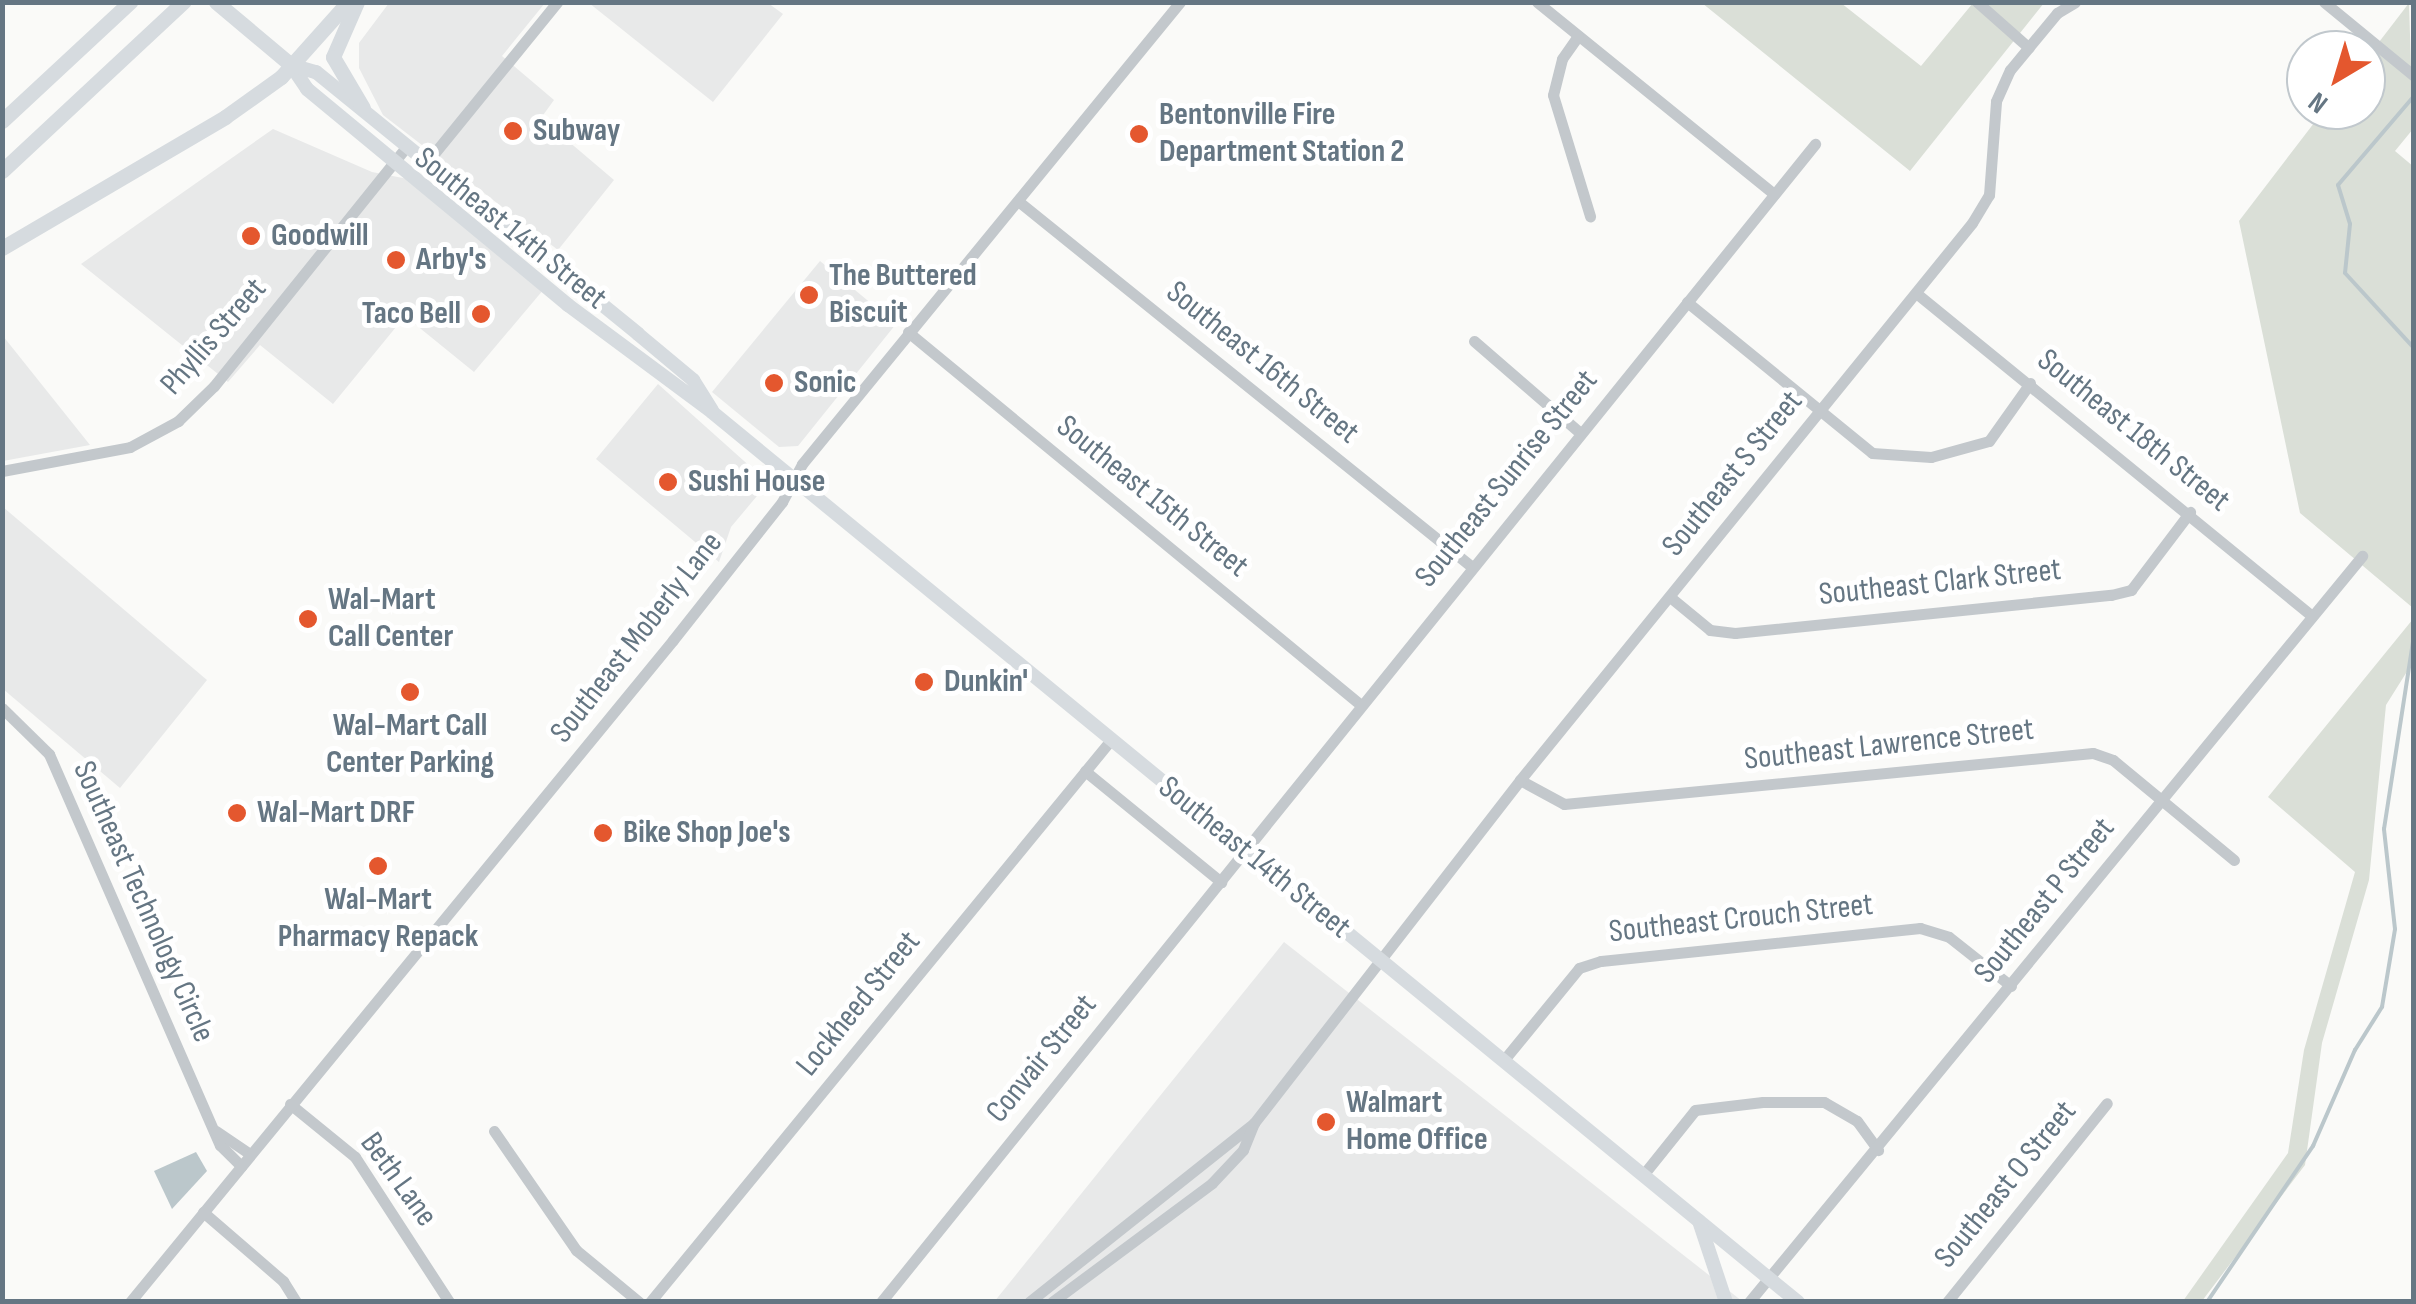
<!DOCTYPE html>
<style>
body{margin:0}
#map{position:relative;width:2416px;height:1304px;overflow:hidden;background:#fafaf8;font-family:"Sofia Sans Condensed",sans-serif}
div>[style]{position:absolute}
.built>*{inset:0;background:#e8e9e9}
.green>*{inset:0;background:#dadfd7}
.water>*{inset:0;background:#bbc7cb}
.stream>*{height:4px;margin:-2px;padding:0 2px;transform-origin:2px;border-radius:2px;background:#bbc7cb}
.minor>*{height:11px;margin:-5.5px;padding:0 5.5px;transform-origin:5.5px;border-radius:5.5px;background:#c3c8cc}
.major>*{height:14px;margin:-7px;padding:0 7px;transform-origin:7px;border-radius:7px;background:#d6dbdf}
.highway>*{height:15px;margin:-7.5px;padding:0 7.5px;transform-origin:7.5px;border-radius:7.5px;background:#d6dbdf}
.dots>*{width:28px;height:28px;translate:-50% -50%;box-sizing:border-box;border:5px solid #fff;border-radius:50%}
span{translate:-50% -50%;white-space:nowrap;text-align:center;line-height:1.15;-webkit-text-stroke:10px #fff;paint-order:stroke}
.poi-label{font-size:32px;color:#657683;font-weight:700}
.left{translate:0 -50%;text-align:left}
.right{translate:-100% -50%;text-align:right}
.street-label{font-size:32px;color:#657683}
.frame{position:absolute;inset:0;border:5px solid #657683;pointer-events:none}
.north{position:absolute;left:2286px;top:30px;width:100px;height:100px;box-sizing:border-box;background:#fff;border:2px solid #c1c8cd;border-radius:50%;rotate:218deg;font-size:28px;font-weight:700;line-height:40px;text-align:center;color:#657683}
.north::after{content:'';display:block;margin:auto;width:35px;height:45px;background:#e4572e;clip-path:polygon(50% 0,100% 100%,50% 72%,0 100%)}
</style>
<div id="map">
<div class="built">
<div style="clip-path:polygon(389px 3px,545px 3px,502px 56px,554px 100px,541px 118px,614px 180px,558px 250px,383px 115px,359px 68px,359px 43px)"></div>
<div style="clip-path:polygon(589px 3px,768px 3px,783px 14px,713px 102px)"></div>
<div style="clip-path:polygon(273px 129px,372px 172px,408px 179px,544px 289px,474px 372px,405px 316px,333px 404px,260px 345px,228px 382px,81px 264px)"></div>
<div style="clip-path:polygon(820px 261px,896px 324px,798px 446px,779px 447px,712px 392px)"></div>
<div style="clip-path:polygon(3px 336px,90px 445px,3px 461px)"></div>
<div style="clip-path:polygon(658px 384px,763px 478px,762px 490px,731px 527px,719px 562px,596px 459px)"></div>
<div style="clip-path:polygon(3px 507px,207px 680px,120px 788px,3px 689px)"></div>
<div style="clip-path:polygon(1284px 942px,1742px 1301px,994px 1302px)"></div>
</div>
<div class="green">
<div style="clip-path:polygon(1702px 3px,1841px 3px,1921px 66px,1973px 3px,2044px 3px,1910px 171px)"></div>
<div style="clip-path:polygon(2409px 3px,2413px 129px,2395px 151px,2414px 167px,2413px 608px,2300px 513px,2239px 221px,2324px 110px,2366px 110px,2366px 59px)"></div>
<div style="clip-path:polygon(2413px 619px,2413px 662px,2386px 705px,2369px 880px,2322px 1043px,2305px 1165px,2202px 1301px,2183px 1301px,2288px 1153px,2304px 1050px,2355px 872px,2268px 797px)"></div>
</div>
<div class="water">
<div style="clip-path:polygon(196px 1152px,207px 1171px,172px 1209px,154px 1171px)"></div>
</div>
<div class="stream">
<div style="left:2414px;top:96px;width:117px;rotate:130.5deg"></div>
<div style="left:2338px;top:185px;width:41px;rotate:72.9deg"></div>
<div style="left:2350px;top:224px;width:49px;rotate:95.8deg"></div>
<div style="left:2345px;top:273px;width:102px;rotate:47.4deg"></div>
<div style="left:2207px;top:1302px;width:189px;rotate:-55.8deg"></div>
<div style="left:2313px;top:1146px;width:105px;rotate:-66.4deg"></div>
<div style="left:2355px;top:1050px;width:51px;rotate:-57.9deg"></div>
<div style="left:2382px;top:1007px;width:79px;rotate:-80.5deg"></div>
<div style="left:2395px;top:929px;width:101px;rotate:-96.3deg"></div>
<div style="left:2384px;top:829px;width:195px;rotate:-81.2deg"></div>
</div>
<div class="minor">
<div style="left:1537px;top:2px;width:305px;rotate:39deg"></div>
<div style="left:1977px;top:2px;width:69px;rotate:41.5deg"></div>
<div style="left:2324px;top:2px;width:117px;rotate:39.4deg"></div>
<div style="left:1578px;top:36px;width:28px;rotate:125deg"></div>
<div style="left:1562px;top:59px;width:37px;rotate:104deg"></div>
<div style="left:1553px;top:95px;width:127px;rotate:73deg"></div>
<div style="left:428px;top:161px;width:205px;rotate:-50.9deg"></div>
<div style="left:1018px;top:201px;width:583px;rotate:38.87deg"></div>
<div style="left:1916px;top:293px;width:511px;rotate:39.2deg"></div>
<div style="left:1687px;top:302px;width:239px;rotate:39.2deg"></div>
<div style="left:1872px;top:453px;width:59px;rotate:3.9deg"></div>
<div style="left:1931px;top:457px;width:60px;rotate:-15.4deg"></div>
<div style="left:1989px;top:441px;width:71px;rotate:-54.7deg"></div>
<div style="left:908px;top:332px;width:587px;rotate:39.47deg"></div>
<div style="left:1474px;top:341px;width:139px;rotate:40.9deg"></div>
<div style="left:2px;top:471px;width:130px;rotate:-10.6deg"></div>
<div style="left:130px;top:447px;width:55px;rotate:-28.4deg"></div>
<div style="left:178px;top:421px;width:50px;rotate:-44.2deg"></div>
<div style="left:214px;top:386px;width:309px;rotate:-51.2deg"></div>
<div style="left:1670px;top:597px;width:52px;rotate:39.5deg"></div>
<div style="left:1710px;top:630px;width:25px;rotate:7deg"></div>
<div style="left:1735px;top:633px;width:378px;rotate:-5.8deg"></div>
<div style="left:2111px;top:595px;width:21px;rotate:-14deg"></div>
<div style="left:2131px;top:590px;width:98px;rotate:-52.9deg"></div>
<div style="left:2px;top:708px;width:66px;rotate:44.4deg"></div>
<div style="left:49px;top:754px;width:427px;rotate:66.4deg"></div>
<div style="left:220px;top:1145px;width:30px;rotate:45deg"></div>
<div style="left:1085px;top:771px;width:176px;rotate:39.2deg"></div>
<div style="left:1520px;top:780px;width:50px;rotate:28.6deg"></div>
<div style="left:1564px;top:804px;width:531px;rotate:-5.51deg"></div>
<div style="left:2093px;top:753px;width:21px;rotate:19deg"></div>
<div style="left:2113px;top:760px;width:157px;rotate:39.6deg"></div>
<div style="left:1503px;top:1061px;width:120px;rotate:-50.7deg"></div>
<div style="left:1579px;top:968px;width:23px;rotate:-18deg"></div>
<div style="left:1601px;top:961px;width:321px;rotate:-5.9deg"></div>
<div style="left:1920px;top:928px;width:30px;rotate:17deg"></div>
<div style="left:1949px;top:937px;width:79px;rotate:38.3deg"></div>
<div style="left:290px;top:1104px;width:84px;rotate:39.2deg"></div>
<div style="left:355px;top:1157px;width:173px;rotate:57deg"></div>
<div style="left:216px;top:1131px;width:41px;rotate:34.1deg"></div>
<div style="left:494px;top:1131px;width:145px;rotate:55.4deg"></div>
<div style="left:576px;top:1250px;width:82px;rotate:39.5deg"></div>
<div style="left:1643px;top:1175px;width:83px;rotate:-51.3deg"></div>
<div style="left:1695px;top:1110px;width:68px;rotate:-6.7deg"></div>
<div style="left:1763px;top:1102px;width:61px"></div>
<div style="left:1824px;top:1102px;width:38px;rotate:30deg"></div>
<div style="left:1857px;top:1121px;width:36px;rotate:54deg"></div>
<div style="left:203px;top:1212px;width:106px;rotate:40.8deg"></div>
<div style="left:283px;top:1281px;width:25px;rotate:58deg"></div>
<div style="left:130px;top:1302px;width:856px;rotate:-50.64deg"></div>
<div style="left:673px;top:640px;width:176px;rotate:-51.7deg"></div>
<div style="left:782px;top:502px;width:43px;rotate:-62.2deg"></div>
<div style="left:802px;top:464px;width:597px;rotate:-50.71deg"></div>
<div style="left:650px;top:1302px;width:725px;rotate:-50.65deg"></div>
<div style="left:881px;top:1302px;width:1488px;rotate:-51.11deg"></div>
<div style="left:1029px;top:1302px;width:288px;rotate:-38.5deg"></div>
<div style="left:1052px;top:1302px;width:199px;rotate:-36.6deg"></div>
<div style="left:1212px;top:1183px;width:45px;rotate:-46.8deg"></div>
<div style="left:1243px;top:1150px;width:29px;rotate:-68deg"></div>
<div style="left:1254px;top:1123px;width:434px;rotate:-52.2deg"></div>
<div style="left:1520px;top:780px;width:717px;rotate:-50.94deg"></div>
<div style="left:1972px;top:223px;width:33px;rotate:-59deg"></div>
<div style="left:1989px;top:195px;width:94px;rotate:-85.7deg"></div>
<div style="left:1996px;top:101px;width:34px;rotate:-66deg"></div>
<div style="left:2010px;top:70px;width:74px;rotate:-50.5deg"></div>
<div style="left:2057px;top:13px;width:21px;rotate:-31deg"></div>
<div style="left:1749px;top:1302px;width:966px;rotate:-50.59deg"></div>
<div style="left:1947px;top:1302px;width:255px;rotate:-51.2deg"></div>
</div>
<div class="major">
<div style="left:291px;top:65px;width:29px;rotate:56deg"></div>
<div style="left:307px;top:89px;width:339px;rotate:39.6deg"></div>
<div style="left:568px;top:305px;width:179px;rotate:36.6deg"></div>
<div style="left:712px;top:412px;width:1404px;rotate:39.34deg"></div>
<div style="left:291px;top:65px;width:26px;rotate:16deg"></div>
<div style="left:316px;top:72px;width:415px;rotate:39.1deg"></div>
<div style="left:638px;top:334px;width:72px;rotate:39.9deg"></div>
<div style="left:693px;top:380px;width:36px;rotate:58deg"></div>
<div style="left:1699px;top:1221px;width:85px;rotate:71.6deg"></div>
</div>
<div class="highway">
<div style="left:216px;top:2px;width:98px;rotate:40deg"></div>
<div style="left:357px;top:2px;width:60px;rotate:113.6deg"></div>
<div style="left:333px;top:57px;width:59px;rotate:59.5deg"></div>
<div style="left:2px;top:121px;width:175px;rotate:-42.9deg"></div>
<div style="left:2px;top:171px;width:248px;rotate:-43deg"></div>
<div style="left:2px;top:248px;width:259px;rotate:-30.4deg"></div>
<div style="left:225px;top:117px;width:69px;rotate:-35.5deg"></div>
<div style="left:281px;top:77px;width:101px;rotate:-48.2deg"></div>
</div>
<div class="dots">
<div style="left:513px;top:131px;background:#e4572e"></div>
<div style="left:1139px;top:134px;background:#e4572e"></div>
<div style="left:251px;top:236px;background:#e4572e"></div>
<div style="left:396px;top:260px;background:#e4572e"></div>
<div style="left:809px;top:295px;background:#e4572e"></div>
<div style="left:481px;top:314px;background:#e4572e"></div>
<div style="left:774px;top:383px;background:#e4572e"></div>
<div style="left:668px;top:482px;background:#e4572e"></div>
<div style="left:308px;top:619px;background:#e4572e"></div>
<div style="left:924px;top:682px;background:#e4572e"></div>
<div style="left:410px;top:692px;background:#e4572e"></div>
<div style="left:237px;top:813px;background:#e4572e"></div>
<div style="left:603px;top:833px;background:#e4572e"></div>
<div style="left:378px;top:866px;background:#e4572e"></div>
<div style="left:1326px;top:1122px;background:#e4572e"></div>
</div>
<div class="poi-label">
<span class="left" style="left:1159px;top:134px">Bentonville Fire<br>Department Station 2</span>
<span class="left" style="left:533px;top:131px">Subway</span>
<span class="left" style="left:271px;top:236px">Goodwill</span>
<span class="left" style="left:416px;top:260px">Arby's</span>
<span class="left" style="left:829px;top:295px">The Buttered<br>Biscuit</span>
<span class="right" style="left:461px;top:314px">Taco Bell</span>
<span class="left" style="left:794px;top:383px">Sonic</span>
<span class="left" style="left:688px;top:482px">Sushi House</span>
<span class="left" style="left:328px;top:619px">Wal-Mart<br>Call Center</span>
<span class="left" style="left:944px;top:682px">Dunkin'</span>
<span style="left:410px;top:745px">Wal-Mart Call<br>Center Parking</span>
<span class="left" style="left:257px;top:813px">Wal-Mart DRF</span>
<span class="left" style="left:623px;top:833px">Bike Shop Joe's</span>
<span style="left:378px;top:919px">Wal-Mart<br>Pharmacy Repack</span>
<span class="left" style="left:1346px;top:1122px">Walmart<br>Home Office</span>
</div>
<div class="street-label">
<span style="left:510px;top:229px;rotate:39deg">Southeast 14th Street</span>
<span style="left:214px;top:337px;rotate:-49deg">Phyllis Street</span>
<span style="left:1262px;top:363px;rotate:39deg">Southeast 16th Street</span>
<span style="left:2133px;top:431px;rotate:39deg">Southeast 18th Street</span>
<span style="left:1733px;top:474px;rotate:-51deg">Southeast S Street</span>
<span style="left:1507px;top:479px;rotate:-51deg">Southeast Sunrise Street</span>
<span style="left:1152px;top:497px;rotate:39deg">Southeast 15th Street</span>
<span style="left:1940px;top:583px;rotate:-6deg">Southeast Clark Street</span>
<span style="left:637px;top:638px;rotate:-52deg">Southeast Moberly Lane</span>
<span style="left:1889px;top:745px;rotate:-6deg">Southeast Lawrence Street</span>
<span style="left:1254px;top:858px;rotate:39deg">Southeast 14th Street</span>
<span style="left:2045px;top:901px;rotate:-51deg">Southeast P Street</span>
<span style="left:143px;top:902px;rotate:66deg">Southeast Technology Circle</span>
<span style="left:1741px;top:919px;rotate:-6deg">Southeast Crouch Street</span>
<span style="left:859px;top:1004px;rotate:-51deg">Lockheed Street</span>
<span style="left:1042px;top:1059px;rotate:-51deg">Convair Street</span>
<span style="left:398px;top:1180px;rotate:54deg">Beth Lane</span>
<span style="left:2006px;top:1185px;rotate:-51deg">Southeast O Street</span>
</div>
<div class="frame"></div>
<div class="north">N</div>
</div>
